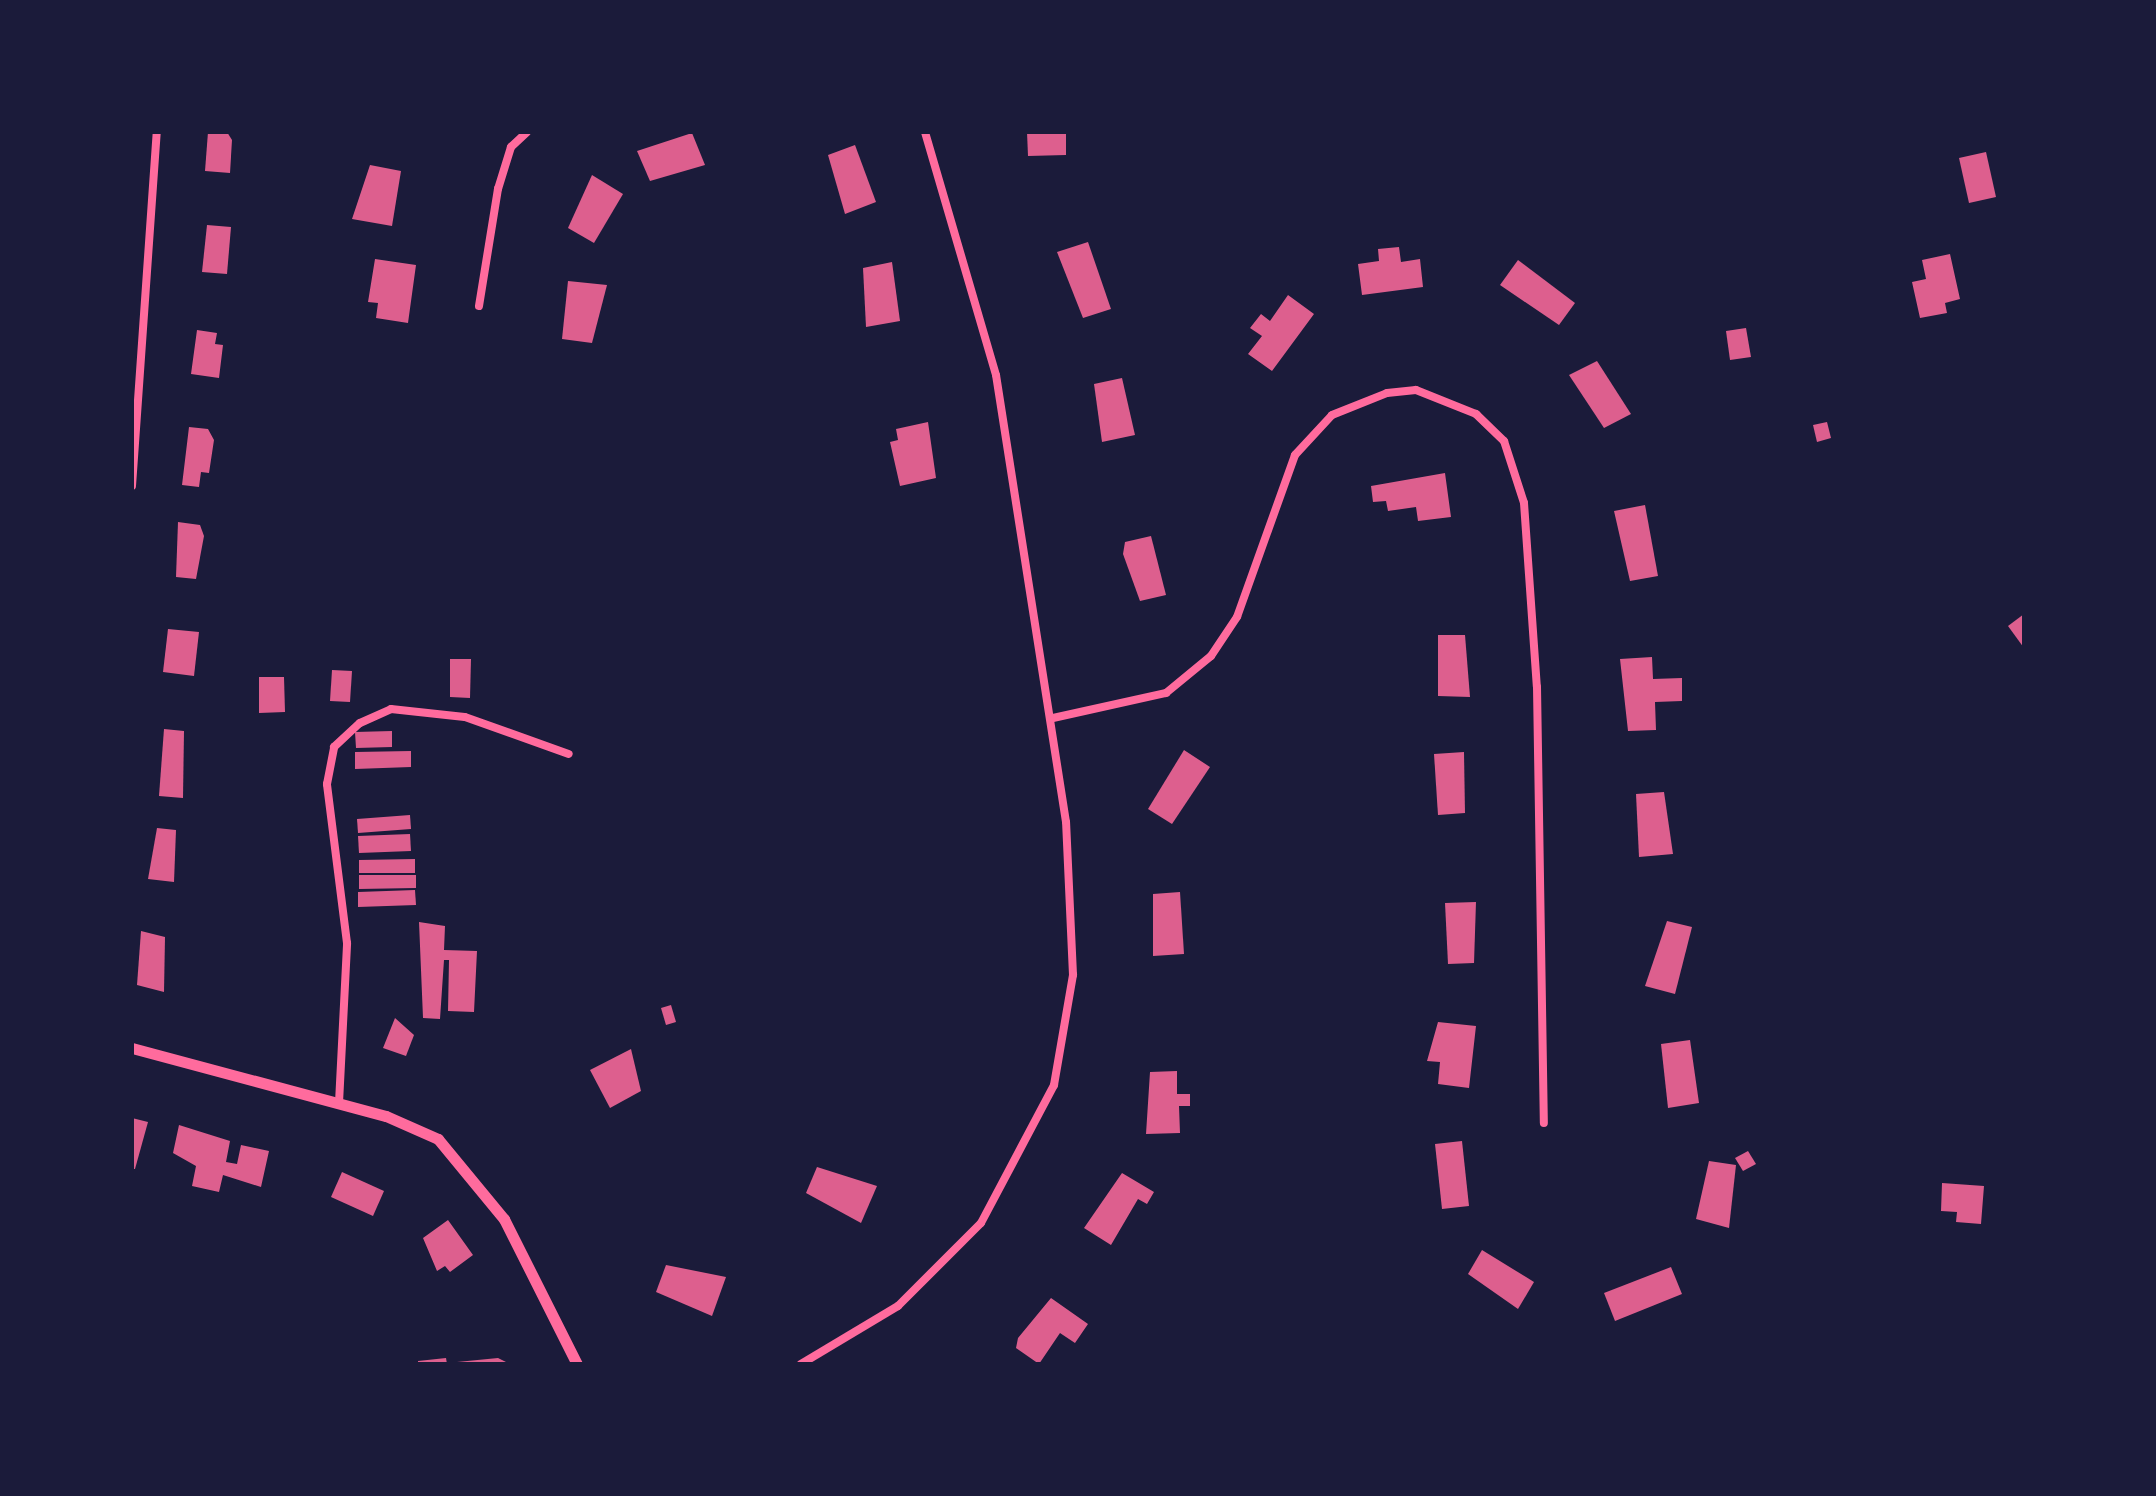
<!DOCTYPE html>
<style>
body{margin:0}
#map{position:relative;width:2156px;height:1496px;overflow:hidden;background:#1b1b3a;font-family:"Roboto Serif",serif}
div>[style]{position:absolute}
.building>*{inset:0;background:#dd5f8e}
.minor>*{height:8px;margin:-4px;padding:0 4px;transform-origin:4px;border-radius:4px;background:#ff6b9d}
.tertiary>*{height:11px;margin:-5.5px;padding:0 5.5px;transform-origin:5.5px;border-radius:5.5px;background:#ff6b9d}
span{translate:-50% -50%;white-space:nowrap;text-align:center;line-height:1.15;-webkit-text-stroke:8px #1b1b3a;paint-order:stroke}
.frame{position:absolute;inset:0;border:134px solid #1b1b3a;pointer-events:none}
</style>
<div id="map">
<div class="building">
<div style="clip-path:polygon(208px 132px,227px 132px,232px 140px,230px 173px,205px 171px)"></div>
<div style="clip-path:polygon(1027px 132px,1066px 132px,1066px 155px,1028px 156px)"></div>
<div style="clip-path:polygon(692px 133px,705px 165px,650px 181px,637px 151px)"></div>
<div style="clip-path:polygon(855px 145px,876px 202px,845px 214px,828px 155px)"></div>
<div style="clip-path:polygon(1986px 152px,1996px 197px,1969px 203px,1959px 158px)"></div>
<div style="clip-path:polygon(370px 165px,401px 171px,392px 226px,352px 219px)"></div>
<div style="clip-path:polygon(592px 175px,623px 194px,594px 243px,568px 228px)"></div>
<div style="clip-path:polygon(207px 225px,231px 227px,227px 274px,202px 272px)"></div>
<div style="clip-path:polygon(1088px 242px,1111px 309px,1083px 318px,1057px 252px)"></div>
<div style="clip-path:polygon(1399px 247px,1401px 262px,1420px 259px,1423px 287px,1362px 295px,1358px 264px,1379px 261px,1378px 249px)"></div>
<div style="clip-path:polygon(1950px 254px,1960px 299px,1945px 303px,1947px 313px,1920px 318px,1912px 282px,1926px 279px,1922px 260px)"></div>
<div style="clip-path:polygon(375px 259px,416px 265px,408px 323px,376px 318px,378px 303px,368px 302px)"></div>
<div style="clip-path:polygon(1518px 260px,1575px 303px,1559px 325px,1500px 285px)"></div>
<div style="clip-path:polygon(892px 262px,900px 321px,866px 327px,863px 268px)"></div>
<div style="clip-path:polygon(568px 281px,607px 285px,592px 343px,562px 339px)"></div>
<div style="clip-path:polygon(1288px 295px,1314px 314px,1272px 371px,1248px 354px,1262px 336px,1250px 328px,1261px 314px,1270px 321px)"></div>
<div style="clip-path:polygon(1746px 328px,1751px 357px,1730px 360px,1726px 331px)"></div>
<div style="clip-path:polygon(197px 330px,217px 333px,215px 344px,223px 345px,219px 378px,191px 374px)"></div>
<div style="clip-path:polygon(1597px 361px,1631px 414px,1604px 428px,1569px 375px)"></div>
<div style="clip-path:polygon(1122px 378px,1135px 435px,1102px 442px,1094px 384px)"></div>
<div style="clip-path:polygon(928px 422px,936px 478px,900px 486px,890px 442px,898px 440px,896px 429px)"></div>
<div style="clip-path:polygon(1827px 422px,1831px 438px,1817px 442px,1813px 425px)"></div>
<div style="clip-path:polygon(189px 427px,208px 429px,214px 440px,209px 473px,201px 472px,199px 487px,182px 485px)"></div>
<div style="clip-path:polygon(1445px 473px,1451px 517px,1418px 521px,1416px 507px,1388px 511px,1386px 501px,1373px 502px,1371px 486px)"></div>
<div style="clip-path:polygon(1645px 505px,1658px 576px,1630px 581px,1614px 511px)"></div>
<div style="clip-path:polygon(178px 522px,200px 525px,204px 536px,196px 579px,176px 577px)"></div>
<div style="clip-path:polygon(1151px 536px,1166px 595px,1140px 601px,1123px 554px,1125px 542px)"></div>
<div style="clip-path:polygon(2024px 614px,2024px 648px,2008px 626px)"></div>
<div style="clip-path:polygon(168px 629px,199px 632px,194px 676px,163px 672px)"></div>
<div style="clip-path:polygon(1438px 635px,1465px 635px,1470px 697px,1438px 696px)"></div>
<div style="clip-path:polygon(1652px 657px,1653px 679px,1682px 678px,1682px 701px,1655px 702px,1656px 730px,1628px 731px,1620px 659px)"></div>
<div style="clip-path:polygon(450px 659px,471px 659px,470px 698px,450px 697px)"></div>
<div style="clip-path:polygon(332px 670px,352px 671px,350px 702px,330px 701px)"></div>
<div style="clip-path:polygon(259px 677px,284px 677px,285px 712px,259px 713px)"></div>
<div style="clip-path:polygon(164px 729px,184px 731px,183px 798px,159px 796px)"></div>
<div style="clip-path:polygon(392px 731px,392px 747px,356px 748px,355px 732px)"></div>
<div style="clip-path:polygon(1184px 750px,1210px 767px,1172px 824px,1148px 809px)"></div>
<div style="clip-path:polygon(411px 751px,411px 767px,355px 769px,355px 752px)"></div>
<div style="clip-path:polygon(1464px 752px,1465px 813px,1438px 815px,1434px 754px)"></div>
<div style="clip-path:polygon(1664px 792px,1673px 854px,1639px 857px,1636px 794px)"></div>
<div style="clip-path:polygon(410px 815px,411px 829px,358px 833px,357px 819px)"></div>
<div style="clip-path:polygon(157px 828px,176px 830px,174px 882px,148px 879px)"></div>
<div style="clip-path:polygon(410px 834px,411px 851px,359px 853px,358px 836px)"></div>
<div style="clip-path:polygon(415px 859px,415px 873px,359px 873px,359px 860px)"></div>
<div style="clip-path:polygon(359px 875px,416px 875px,416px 888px,359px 889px)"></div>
<div style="clip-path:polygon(415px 890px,416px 905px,358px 907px,358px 892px)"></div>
<div style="clip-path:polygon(1180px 892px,1184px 954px,1153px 956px,1153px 894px)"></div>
<div style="clip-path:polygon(1476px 902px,1474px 963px,1448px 964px,1445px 903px)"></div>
<div style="clip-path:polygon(1667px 921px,1692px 927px,1675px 994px,1645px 986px)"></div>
<div style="clip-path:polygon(419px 922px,445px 926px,444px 950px,477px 951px,474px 1012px,448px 1011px,449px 960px,444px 960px,440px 1019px,423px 1018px)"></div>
<div style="clip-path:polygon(141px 931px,165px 937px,164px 992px,137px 985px)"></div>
<div style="clip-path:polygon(671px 1005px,676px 1022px,666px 1025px,661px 1008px)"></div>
<div style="clip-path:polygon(395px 1018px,414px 1035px,406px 1056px,383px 1048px)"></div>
<div style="clip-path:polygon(1438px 1022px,1476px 1026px,1469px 1088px,1438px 1084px,1440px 1062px,1427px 1061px)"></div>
<div style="clip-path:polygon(1690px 1040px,1699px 1103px,1668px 1108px,1661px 1044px)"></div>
<div style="clip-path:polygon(631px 1049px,641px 1091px,610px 1108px,590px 1070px)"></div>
<div style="clip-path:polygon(1177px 1071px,1177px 1094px,1190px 1094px,1190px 1106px,1179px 1106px,1180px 1133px,1146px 1134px,1150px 1072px)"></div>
<div style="clip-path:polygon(132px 1118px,148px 1122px,135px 1169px,132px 1169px)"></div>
<div style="clip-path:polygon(179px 1125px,230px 1141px,226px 1162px,237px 1164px,241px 1145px,269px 1151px,261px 1187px,223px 1175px,219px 1192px,192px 1186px,196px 1166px,173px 1153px)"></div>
<div style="clip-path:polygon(1462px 1141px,1469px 1206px,1442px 1209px,1435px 1144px)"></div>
<div style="clip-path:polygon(1748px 1151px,1756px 1164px,1743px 1171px,1735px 1158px)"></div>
<div style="clip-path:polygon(1709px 1161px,1736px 1165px,1729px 1228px,1696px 1219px)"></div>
<div style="clip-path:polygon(817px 1167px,877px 1186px,861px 1223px,806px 1193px)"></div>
<div style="clip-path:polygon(342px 1172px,384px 1191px,373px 1216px,331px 1197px)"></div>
<div style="clip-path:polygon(1122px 1173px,1154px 1192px,1147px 1204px,1138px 1199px,1111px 1245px,1084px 1228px)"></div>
<div style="clip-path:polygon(1942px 1183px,1984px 1186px,1981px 1224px,1956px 1222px,1957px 1212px,1941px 1211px)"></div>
<div style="clip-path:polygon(448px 1220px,473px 1255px,450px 1272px,445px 1266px,437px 1271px,423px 1238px)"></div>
<div style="clip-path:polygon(1482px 1250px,1534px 1282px,1518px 1309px,1468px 1274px)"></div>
<div style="clip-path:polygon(666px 1265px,726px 1277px,712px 1316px,656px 1292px)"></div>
<div style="clip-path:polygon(1671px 1267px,1682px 1294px,1615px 1321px,1604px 1293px)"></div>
<div style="clip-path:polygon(1051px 1298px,1088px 1324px,1075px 1343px,1060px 1333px,1039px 1364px,1016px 1348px,1018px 1338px)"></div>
<div style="clip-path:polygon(446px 1358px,447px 1364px,418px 1364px,418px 1361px)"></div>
<div style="clip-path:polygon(498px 1358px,510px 1364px,457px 1364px,457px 1362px)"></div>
</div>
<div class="minor">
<div style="left:479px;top:306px;width:119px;rotate:-80.8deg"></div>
<div style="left:498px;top:189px;width:44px;rotate:-72.8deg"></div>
<div style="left:511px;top:147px;width:22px;rotate:-43deg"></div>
<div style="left:132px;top:486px;width:355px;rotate:-86deg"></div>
<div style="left:1053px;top:718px;width:116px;rotate:-12.5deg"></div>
<div style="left:1166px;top:693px;width:58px;rotate:-39.4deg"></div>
<div style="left:1211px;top:656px;width:47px;rotate:-56.3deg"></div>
<div style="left:1237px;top:617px;width:172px;rotate:-70.3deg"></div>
<div style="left:1295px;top:455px;width:54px;rotate:-47.2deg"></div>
<div style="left:1332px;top:415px;width:59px;rotate:-21.8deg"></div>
<div style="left:1387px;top:393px;width:29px;rotate:-6deg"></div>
<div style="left:1416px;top:390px;width:65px;rotate:21.8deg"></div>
<div style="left:1476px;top:414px;width:39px;rotate:44deg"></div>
<div style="left:1504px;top:441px;width:65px;rotate:72.1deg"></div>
<div style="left:1524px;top:503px;width:184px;rotate:86deg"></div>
<div style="left:1537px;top:687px;width:436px;rotate:89.1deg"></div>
<div style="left:339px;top:1103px;width:160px;rotate:-87.1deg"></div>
<div style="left:347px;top:943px;width:160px;rotate:-97.2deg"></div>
<div style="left:327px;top:784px;width:38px;rotate:-79deg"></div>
<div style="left:334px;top:747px;width:35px;rotate:-43deg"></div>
<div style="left:360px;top:723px;width:34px;rotate:-24deg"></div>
<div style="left:391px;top:709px;width:74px;rotate:6.2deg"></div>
<div style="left:465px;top:717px;width:110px;rotate:19.6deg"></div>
<div style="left:801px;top:1364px;width:113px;rotate:-30.9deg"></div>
<div style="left:898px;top:1306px;width:117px;rotate:-45deg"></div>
<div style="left:981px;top:1223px;width:156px;rotate:-62.1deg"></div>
<div style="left:1054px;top:1085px;width:112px;rotate:-80.2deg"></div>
<div style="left:1073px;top:975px;width:153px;rotate:-92.6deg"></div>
<div style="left:1066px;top:822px;width:452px;rotate:-98.9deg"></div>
<div style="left:996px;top:375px;width:253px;rotate:-106.3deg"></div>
</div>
<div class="tertiary">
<div style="left:132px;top:1048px;width:263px;rotate:15deg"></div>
<div style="left:386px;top:1116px;width:57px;rotate:23.9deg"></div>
<div style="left:438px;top:1139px;width:104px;rotate:50.5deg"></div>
<div style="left:504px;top:1219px;width:162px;rotate:63.3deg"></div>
</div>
<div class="frame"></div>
</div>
